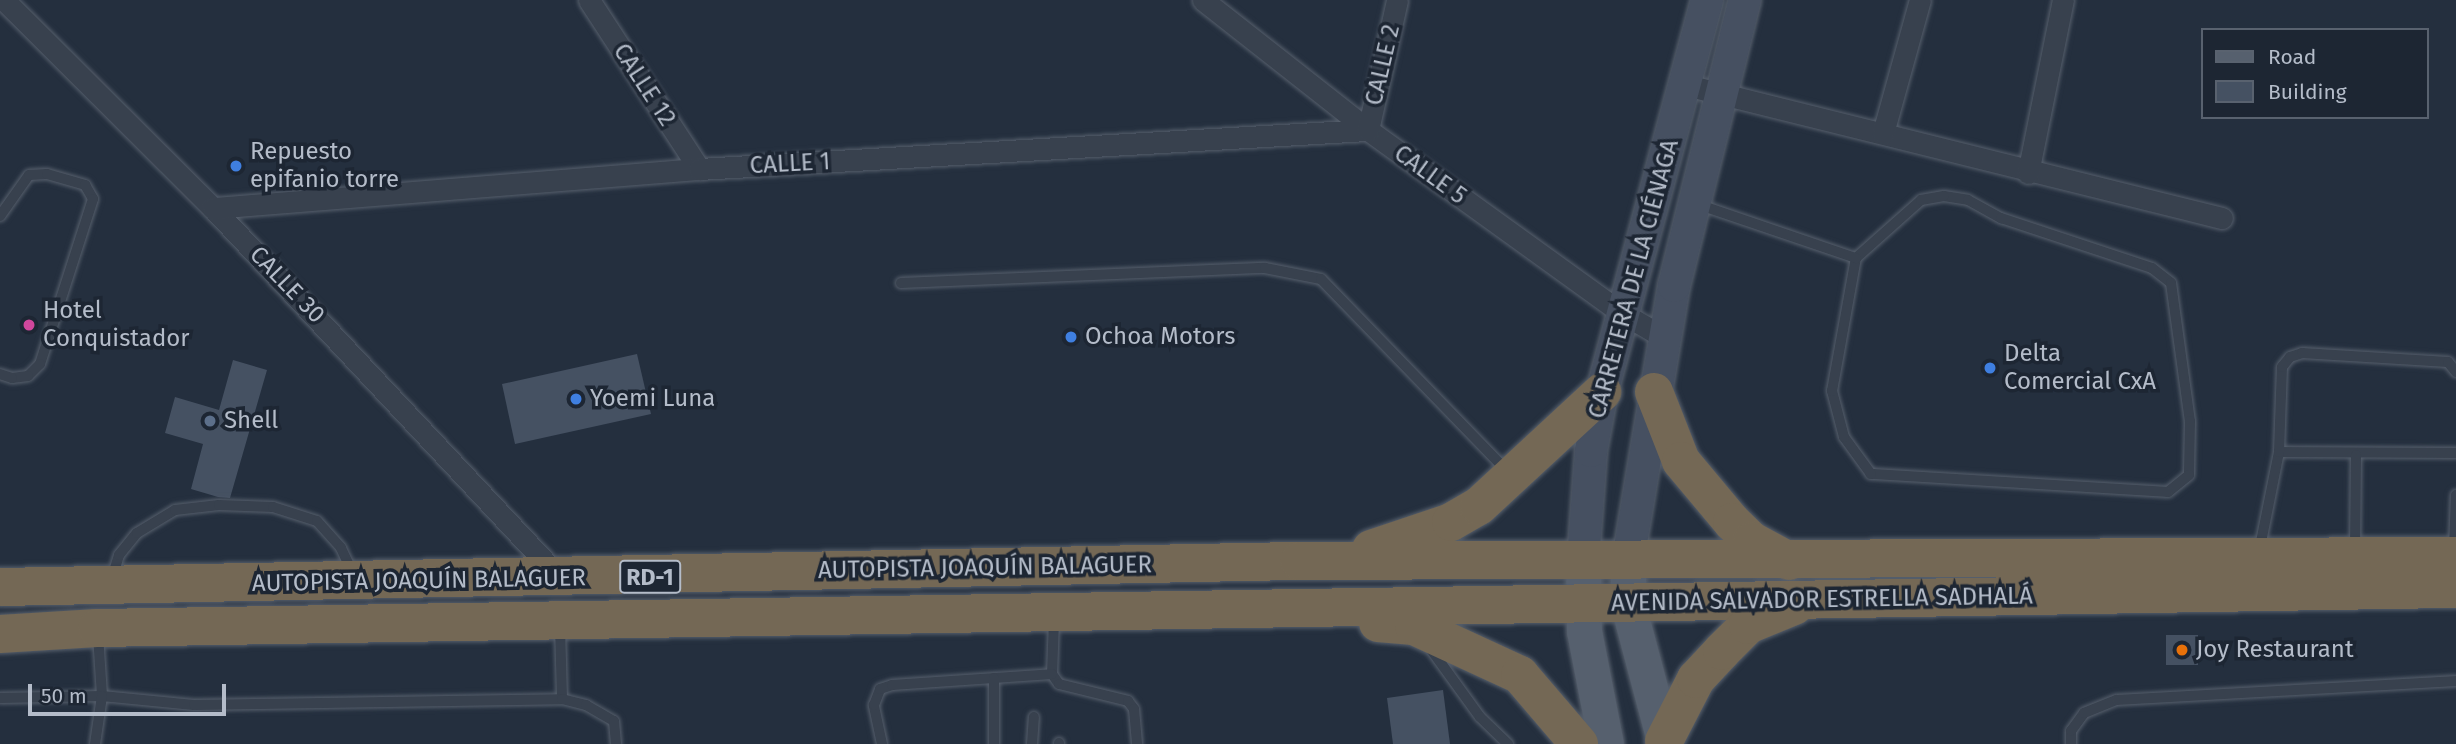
<!DOCTYPE html>
<meta charset="utf-8">
<style>
body{margin:0}
#map{position:relative;width:2456px;height:744px;overflow:hidden;background:#242f3e;font-family:"Fira Sans",sans-serif}
div>[style]{position:absolute}
.building>*{inset:0;background:#455162}
.roads{filter:drop-shadow(0 0 2px #565f6c) drop-shadow(0 0 2px #565f6c)}
.lane>*{height:10px;margin:-5px;padding:0 5px;transform-origin:5px;border-radius:5px;background:#38414e}
.street>*{height:21px;margin:-10.5px;padding:0 10.5px;transform-origin:10.5px;border-radius:10.5px;background:#38414e}
.secondary>*{height:32px;margin:-16px;padding:0 16px;transform-origin:16px;border-radius:16px;background:#465061}
.primary>*{height:35px;margin:-17.5px;padding:0 17.5px;transform-origin:17.5px;border-radius:17.5px;background:#56606e}
.highway>*{height:38px;margin:-19px;padding:0 19px;transform-origin:19px;border-radius:19px;background:#746855}
.dots>*{width:19px;height:19px;translate:-50% -50%;box-sizing:border-box;border:4px solid #1d2633;border-radius:50%}
span{translate:-50% -50%;white-space:nowrap;text-align:center;line-height:1.15;-webkit-text-stroke:7px #1d2633;paint-order:stroke}
.shield-label span{padding:2px 5px;background:#1d2633;border:2px solid;border-radius:5px;-webkit-text-stroke-width:0}
.shield-label{font-size:23px;color:#b4bcc9;font-weight:700}
.street-label{font-size:24px;color:#b4bcc9}
.poi-label{font-size:24px;color:#b4bcc9}
.left{translate:0 -50%;text-align:left}
.legend{position:absolute;left:2201px;top:28px;width:228px;height:91px;box-sizing:border-box;background:#1d2633;border:2px solid #59626f;margin:0;padding:9px 12px;list-style:none;font-size:21px;color:#b4bcc9}
.legend li{display:flex;align-items:center;gap:14px;height:35px}
.legend b{width:35px;border:2px solid #59626f}
.scale{position:absolute;left:28px;top:684px;width:198px;height:32px;box-sizing:border-box;border:4px solid #b4bcc9;border-top:0;padding-left:9px;font-size:21px;line-height:24px;white-space:nowrap;color:#b4bcc9;-webkit-text-stroke:5px #1d2633;paint-order:stroke}
</style>
<div id="map">
<div class="building">
<div style="clip-path:polygon(637px 354px,651px 414px,515px 444px,502px 384px)"></div>
<div style="clip-path:polygon(233px 360px,267px 370px,230px 498px,218px 497px,191px 489px,203px 444px,165px 433px,175px 397px,219px 410px)"></div>
<div style="clip-path:polygon(2166px 635px,2198px 635px,2198px 665px,2166px 665px)"></div>
<div style="clip-path:polygon(1443px 690px,1450px 744px,1393px 744px,1387px 698px)"></div>
</div>
<div class="roads">
<div class="lane">
<div style="left:1944px;top:196px;width:24px;rotate:9deg"></div>
<div style="left:1968px;top:200px;width:38px;rotate:29deg"></div>
<div style="left:2001px;top:218px;width:159px;rotate:18.3deg"></div>
<div style="left:2152px;top:268px;width:24px;rotate:38deg"></div>
<div style="left:2171px;top:283px;width:139px;rotate:82.2deg"></div>
<div style="left:2190px;top:421px;width:54px;rotate:91.1deg"></div>
<div style="left:2189px;top:475px;width:27px;rotate:141deg"></div>
<div style="left:2168px;top:492px;width:298px;rotate:-176.5deg"></div>
<div style="left:1871px;top:474px;width:46px;rotate:-126.1deg"></div>
<div style="left:1844px;top:437px;width:48px;rotate:-104.6deg"></div>
<div style="left:1832px;top:391px;width:135px;rotate:-79.8deg"></div>
<div style="left:1856px;top:258px;width:87px;rotate:-41.7deg"></div>
<div style="left:1921px;top:200px;width:23px;rotate:-10deg"></div>
<div style="left:1697px;top:204px;width:168px;rotate:18.8deg"></div>
<div style="left:0;top:216px;width:50px;rotate:-54.7deg"></div>
<div style="left:29px;top:175px;width:18px;rotate:-3deg"></div>
<div style="left:47px;top:174px;width:40px;rotate:16deg"></div>
<div style="left:85px;top:185px;width:16px;rotate:60deg"></div>
<div style="left:93px;top:199px;width:173px;rotate:107.8deg"></div>
<div style="left:40px;top:364px;width:17px;rotate:135deg"></div>
<div style="left:28px;top:376px;width:16px;rotate:173deg"></div>
<div style="left:12px;top:378px;width:13px;rotate:-162deg"></div>
<div style="left:901px;top:283px;width:364px;rotate:-2.4deg"></div>
<div style="left:1265px;top:268px;width:57px;rotate:11.1deg"></div>
<div style="left:1321px;top:279px;width:269px;rotate:45.9deg"></div>
<div style="left:2279px;top:452px;width:177px;rotate:0.3deg"></div>
<div style="left:2355px;top:550px;width:95px;rotate:-89.4deg"></div>
<div style="left:2454px;top:551px;width:56px;rotate:-88deg"></div>
<div style="left:2259px;top:552px;width:102px;rotate:-78.7deg"></div>
<div style="left:2279px;top:452px;width:85px;rotate:-88deg"></div>
<div style="left:2282px;top:367px;width:13px;rotate:-51deg"></div>
<div style="left:2290px;top:357px;width:13px;rotate:-18deg"></div>
<div style="left:2302px;top:353px;width:146px;rotate:3.5deg"></div>
<div style="left:2448px;top:362px;width:13px;rotate:51deg"></div>
<div style="left:112px;top:578px;width:24px;rotate:-73deg"></div>
<div style="left:119px;top:555px;width:28px;rotate:-51deg"></div>
<div style="left:137px;top:533px;width:44px;rotate:-31.2deg"></div>
<div style="left:175px;top:510px;width:44px;rotate:-6.5deg"></div>
<div style="left:219px;top:505px;width:54px;rotate:2.1deg"></div>
<div style="left:273px;top:507px;width:46px;rotate:17.7deg"></div>
<div style="left:317px;top:521px;width:36px;rotate:48deg"></div>
<div style="left:341px;top:548px;width:29px;rotate:65deg"></div>
<div style="left:1054px;top:620px;width:54px;rotate:92.1deg"></div>
<div style="left:1052px;top:674px;width:12px;rotate:55deg"></div>
<div style="left:1059px;top:684px;width:71px;rotate:13.8deg"></div>
<div style="left:1128px;top:701px;width:10px;rotate:53deg"></div>
<div style="left:1134px;top:709px;width:35px;rotate:85deg"></div>
<div style="left:560px;top:626px;width:73px;rotate:88.4deg"></div>
<div style="left:98px;top:635px;width:61px;rotate:86.2deg"></div>
<div style="left:102px;top:696px;width:92px;rotate:5.6deg"></div>
<div style="left:194px;top:705px;width:368px;rotate:-0.9deg"></div>
<div style="left:562px;top:699px;width:25px;rotate:14deg"></div>
<div style="left:586px;top:705px;width:32px;rotate:30deg"></div>
<div style="left:614px;top:721px;width:23px;rotate:85deg"></div>
<div style="left:1430px;top:648px;width:85px;rotate:54.1deg"></div>
<div style="left:1480px;top:717px;width:39px;rotate:44deg"></div>
<div style="left:0;top:698px;width:102px;rotate:-1.1deg"></div>
<div style="left:102px;top:696px;width:49px;rotate:98.3deg"></div>
<div style="left:882px;top:744px;width:40px;rotate:-102deg"></div>
<div style="left:874px;top:705px;width:17px;rotate:-69deg"></div>
<div style="left:880px;top:689px;width:13px;rotate:-18deg"></div>
<div style="left:892px;top:685px;width:160px;rotate:-3.9deg"></div>
<div style="left:994px;top:744px;width:66px;rotate:-90deg"></div>
<div style="left:1032px;top:744px;width:27px;rotate:-86deg"></div>
<div style="left:1059px;top:744px;width:1px;rotate:-90deg"></div>
<div style="left:2071px;top:744px;width:13px;rotate:-90deg"></div>
<div style="left:2071px;top:731px;width:22px;rotate:-54deg"></div>
<div style="left:2084px;top:713px;width:35px;rotate:-22deg"></div>
<div style="left:2117px;top:700px;width:340px;rotate:-3.2deg"></div>
</div>
<div class="street">
<div style="left:4px;top:0;width:295px;rotate:44.9deg"></div>
<div style="left:213px;top:208px;width:509px;rotate:46.83deg"></div>
<div style="left:589px;top:0;width:202px;rotate:56.9deg"></div>
<div style="left:1203px;top:0;width:210px;rotate:38.2deg"></div>
<div style="left:1368px;top:130px;width:313px;rotate:35.8deg"></div>
<div style="left:1622px;top:313px;width:50px;rotate:30.2deg"></div>
<div style="left:1686px;top:85px;width:552px;rotate:13.94deg"></div>
<div style="left:1883px;top:133px;width:138px;rotate:-74.5deg"></div>
<div style="left:2028px;top:173px;width:177px;rotate:-78.6deg"></div>
<div style="left:213px;top:208px;width:488px;rotate:-4.6deg"></div>
<div style="left:699px;top:169px;width:670px;rotate:-3.34deg"></div>
<div style="left:1368px;top:130px;width:133px;rotate:-77.4deg"></div>
</div>
<div class="secondary">
<div style="left:1628px;top:560px;width:278px;rotate:-80.5deg"></div>
<div style="left:1674px;top:286px;width:295px;rotate:-76.1deg"></div>
<div style="left:1583px;top:561px;width:110px;rotate:-85.8deg"></div>
<div style="left:1591px;top:451px;width:60px;rotate:-79.4deg"></div>
<div style="left:1602px;top:392px;width:406px;rotate:-75deg"></div>
</div>
<div class="primary">
<div style="left:1628px;top:560px;width:45px;rotate:90deg"></div>
<div style="left:1628px;top:605px;width:144px;rotate:75.1deg"></div>
<div style="left:1583px;top:561px;width:70px;rotate:89.2deg"></div>
<div style="left:1584px;top:631px;width:115px;rotate:79deg"></div>
</div>
<div class="highway">
<div style="left:1654px;top:392px;width:74px;rotate:68.6deg"></div>
<div style="left:1681px;top:461px;width:80px;rotate:50.1deg"></div>
<div style="left:1732px;top:522px;width:28px;rotate:44deg"></div>
<div style="left:1752px;top:541px;width:42px;rotate:28.4deg"></div>
<div style="left:1371px;top:549px;width:84px;rotate:-18.6deg"></div>
<div style="left:1451px;top:522px;width:32px;rotate:-30deg"></div>
<div style="left:1479px;top:506px;width:168px;rotate:-42.8deg"></div>
<div style="left:0;top:587px;width:1299px;rotate:-1.15deg"></div>
<div style="left:1299px;top:561px;width:1157px;rotate:-0.25deg"></div>
<div style="left:1378px;top:623px;width:36px;rotate:5deg"></div>
<div style="left:1414px;top:626px;width:117px;rotate:24.8deg"></div>
<div style="left:1520px;top:675px;width:91px;rotate:49.5deg"></div>
<div style="left:0;top:634px;width:97px;rotate:-3.5deg"></div>
<div style="left:97px;top:628px;width:2359px;rotate:-0.95deg"></div>
<div style="left:1664px;top:741px;width:70px;rotate:-62.7deg"></div>
<div style="left:1696px;top:679px;width:38px;rotate:-47deg"></div>
<div style="left:1722px;top:651px;width:37px;rotate:-45deg"></div>
<div style="left:1748px;top:625px;width:50px;rotate:-22.4deg"></div>
</div>
</div>
<div class="dots">
<div style="left:236px;top:166px;background:#3f7fe0"></div>
<div style="left:29px;top:325px;background:#d1479c"></div>
<div style="left:1071px;top:337px;background:#3f7fe0"></div>
<div style="left:1990px;top:368px;background:#3f7fe0"></div>
<div style="left:576px;top:399px;background:#3f7fe0"></div>
<div style="left:210px;top:421px;background:#5c6f8a"></div>
<div style="left:2182px;top:650px;background:#e8710a"></div>
</div>
<div class="shield-label">
<span style="left:650px;top:577px">RD-1</span>
</div>
<div class="street-label">
<span style="left:1383px;top:65px;rotate:-77deg">CALLE 2</span>
<span style="left:644px;top:85px;rotate:57deg">CALLE 12</span>
<span style="left:790px;top:164px;rotate:-3deg">CALLE 1</span>
<span style="left:1430px;top:175px;rotate:36deg">CALLE 5</span>
<span style="left:1634px;top:279px;rotate:-75deg">CARRETERA DE LA CIÉNAGA</span>
<span style="left:287px;top:285px;rotate:46deg">CALLE 30</span>
<span style="left:985px;top:568px;rotate:-1deg">AUTOPISTA JOAQUÍN BALAGUER</span>
<span style="left:419px;top:581px;rotate:-1deg">AUTOPISTA JOAQUÍN BALAGUER</span>
<span style="left:1822px;top:600px;rotate:-1deg">AVENIDA SALVADOR ESTRELLA SADHALÁ</span>
</div>
<div class="poi-label">
<span class="left" style="left:250px;top:166px">Repuesto<br>epifanio torre</span>
<span class="left" style="left:43px;top:325px">Hotel<br>Conquistador</span>
<span class="left" style="left:1085px;top:337px">Ochoa Motors</span>
<span class="left" style="left:2004px;top:368px">Delta<br>Comercial CxA</span>
<span class="left" style="left:590px;top:399px">Yoemi Luna</span>
<span class="left" style="left:224px;top:421px">Shell</span>
<span class="left" style="left:2196px;top:650px">Joy Restaurant</span>
</div>
<ul class="legend">
<li><b style="height:9px;background:#56606e"></b>Road</li>
<li><b style="height:19px;background:#455162"></b>Building</li>
</ul>
<div class="scale">50 m</div>
</div>
